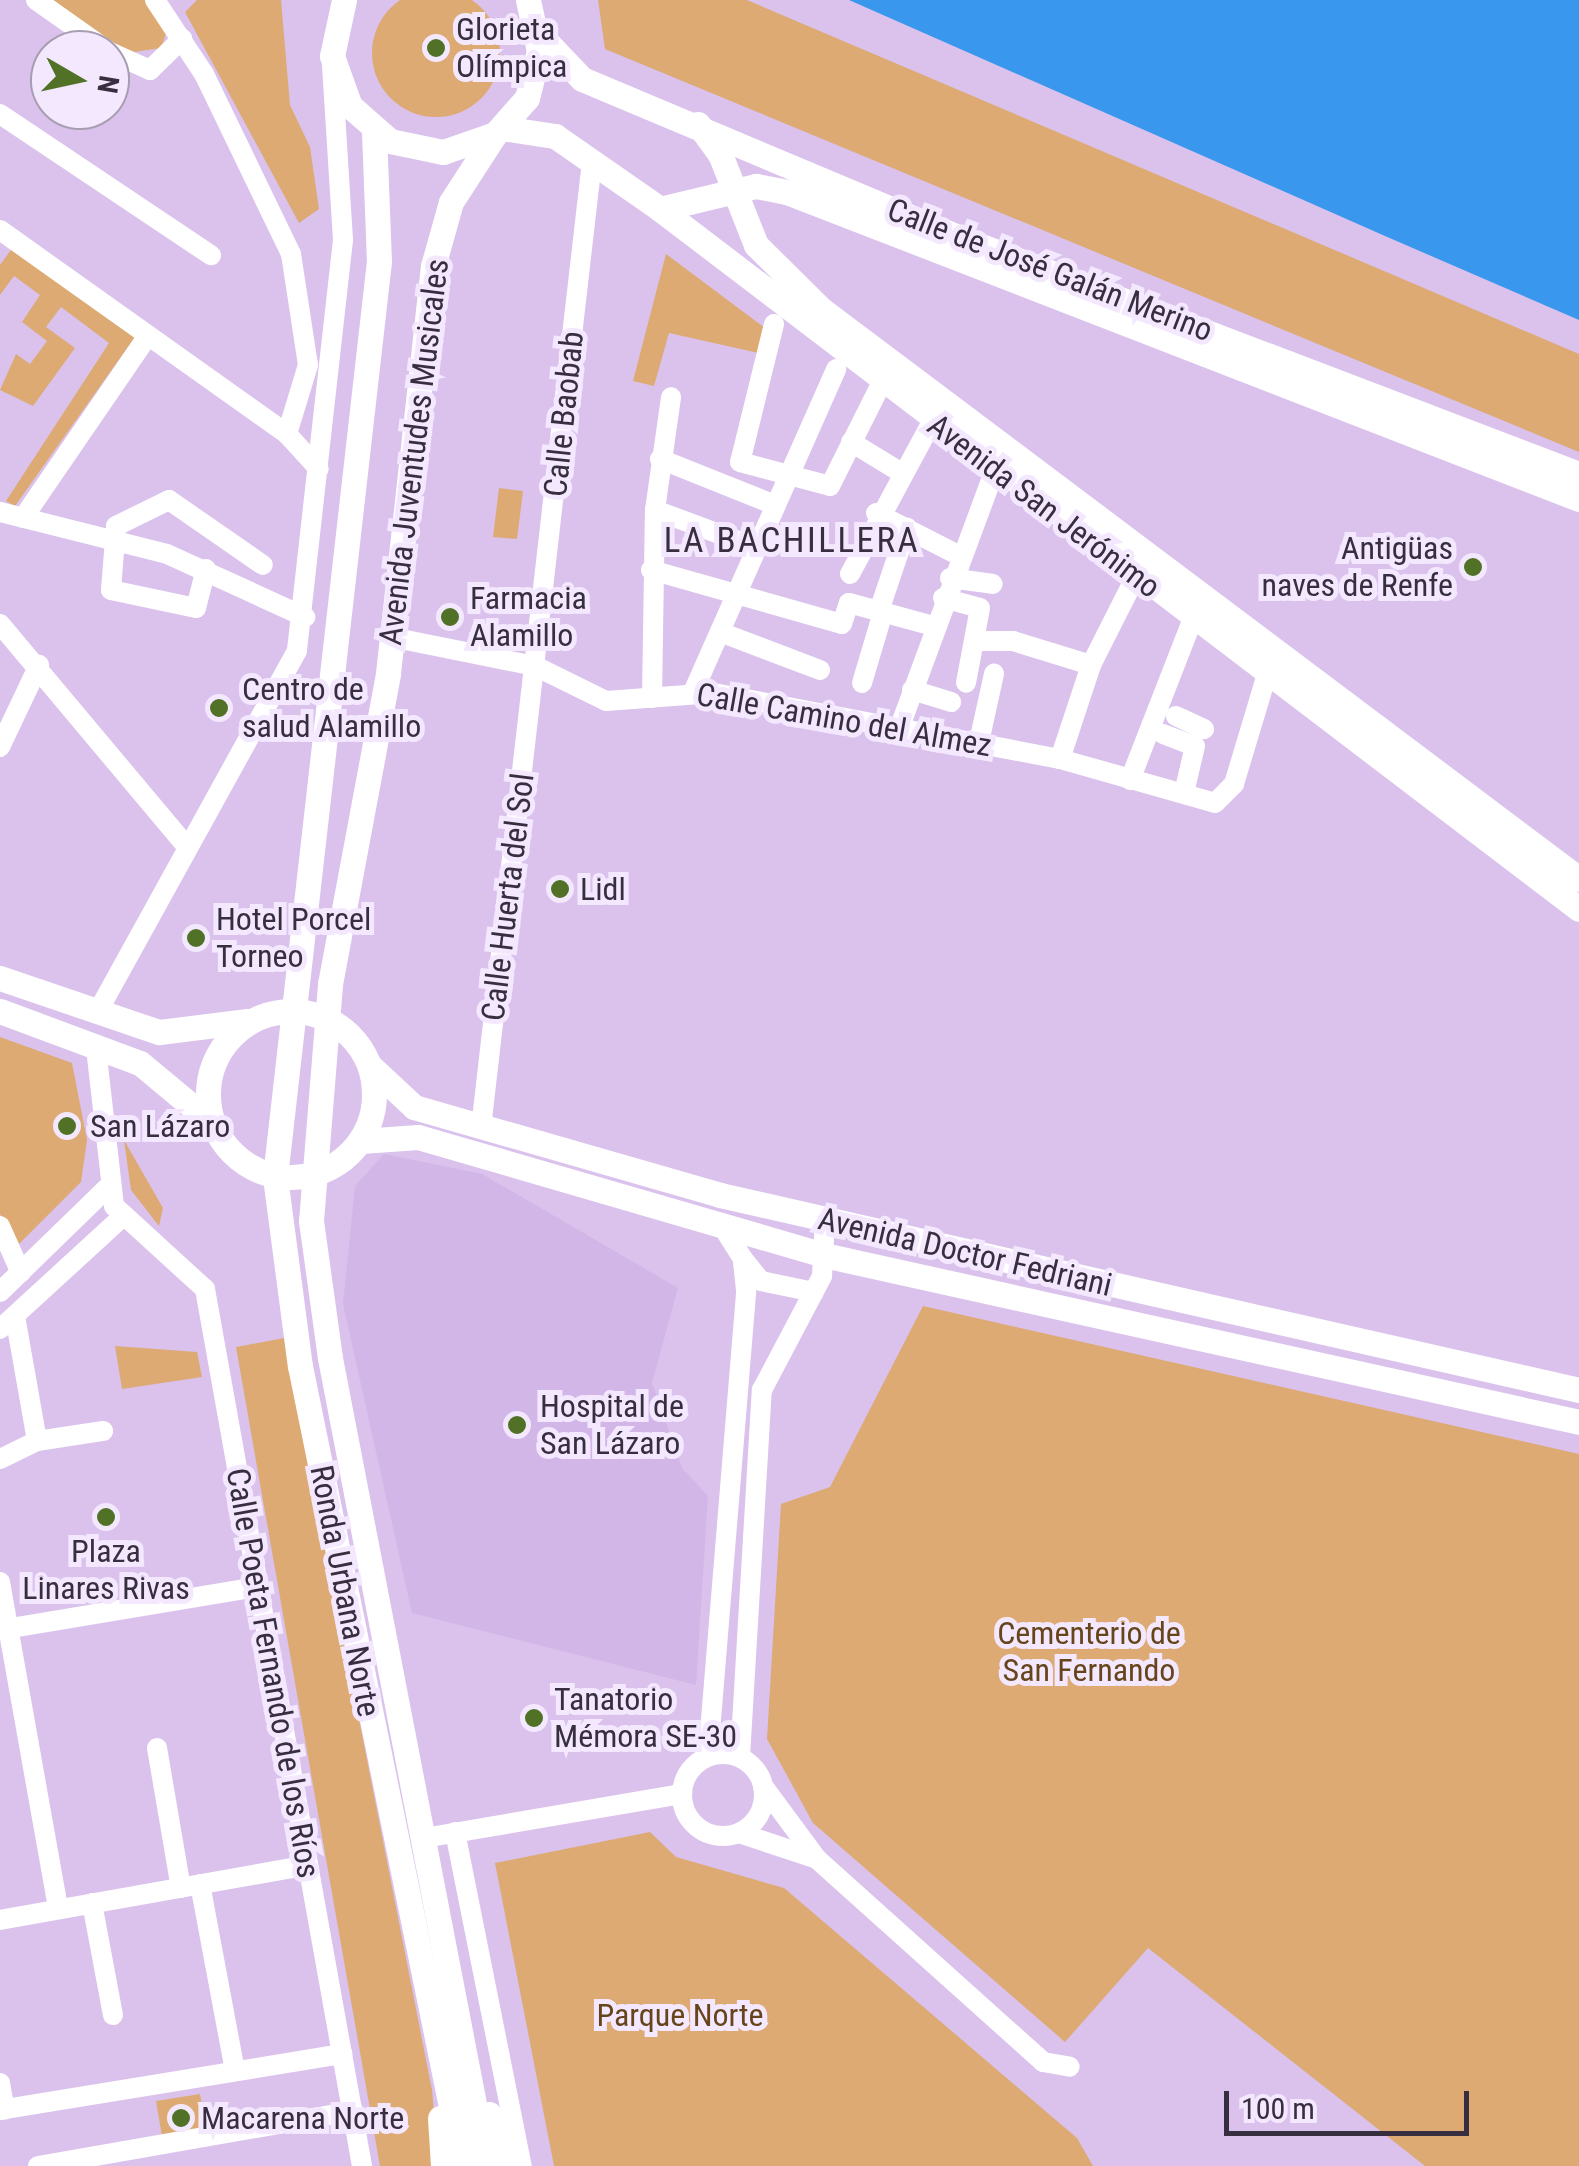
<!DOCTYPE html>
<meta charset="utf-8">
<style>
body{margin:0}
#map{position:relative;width:1579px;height:2166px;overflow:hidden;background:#dac2ed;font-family:"Roboto Condensed",sans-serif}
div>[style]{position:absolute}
.built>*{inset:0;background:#d1b6e7}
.green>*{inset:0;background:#dcaa72}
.round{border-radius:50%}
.water>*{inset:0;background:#3998ed}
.minor>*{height:20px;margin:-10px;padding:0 10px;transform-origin:10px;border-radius:10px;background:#fff}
.minor>.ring{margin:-10px;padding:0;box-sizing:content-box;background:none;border:20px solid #fff;border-radius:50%}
.major>*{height:25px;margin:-12.5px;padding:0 12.5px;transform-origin:12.5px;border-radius:12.5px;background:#fff}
.major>.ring{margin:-12.5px;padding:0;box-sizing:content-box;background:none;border:25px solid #fff;border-radius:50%}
.dots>*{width:28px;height:28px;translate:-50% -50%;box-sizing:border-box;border:5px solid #f4e8ff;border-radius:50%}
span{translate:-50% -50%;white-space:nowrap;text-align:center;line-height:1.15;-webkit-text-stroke:10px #f4e8ff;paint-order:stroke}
.poi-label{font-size:32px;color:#372e3f}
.left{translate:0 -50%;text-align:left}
.right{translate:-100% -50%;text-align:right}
.street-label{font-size:32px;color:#372e3f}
.park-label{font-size:32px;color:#66451a}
.neighbourhood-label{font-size:35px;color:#372e3f;letter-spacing:2.5px}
.north{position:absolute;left:30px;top:30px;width:100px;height:100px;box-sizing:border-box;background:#f4e8ff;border:2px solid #a89eb2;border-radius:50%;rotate:99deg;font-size:28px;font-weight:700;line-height:40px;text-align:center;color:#372e3f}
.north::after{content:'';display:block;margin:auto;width:35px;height:45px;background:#517127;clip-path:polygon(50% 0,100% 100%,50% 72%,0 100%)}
.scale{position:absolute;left:1224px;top:2091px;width:245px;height:45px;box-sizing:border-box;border:5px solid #372e3f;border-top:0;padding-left:12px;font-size:30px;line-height:35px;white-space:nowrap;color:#372e3f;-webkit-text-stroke:8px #f4e8ff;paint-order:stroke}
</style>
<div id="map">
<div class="built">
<div style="clip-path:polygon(384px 1154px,482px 1174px,678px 1288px,652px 1383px,682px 1468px,708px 1496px,696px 1685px,412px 1613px,343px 1304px,355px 1186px)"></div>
</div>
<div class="green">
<div class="round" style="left:372px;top:-11px;width:128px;height:128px"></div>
<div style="clip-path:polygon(52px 0,145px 0,166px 34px,161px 48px,127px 53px)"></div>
<div style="clip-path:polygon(197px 0,281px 0,290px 105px,310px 147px,319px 209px,299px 223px,185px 12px)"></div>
<div style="clip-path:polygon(598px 0,747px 0,1579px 354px,1579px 452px,605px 49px)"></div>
<div style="clip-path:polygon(13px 247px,135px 337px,15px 506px,6px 501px,109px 343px,61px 307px,46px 327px,75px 348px,33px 406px,0 390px,16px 354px,30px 364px,47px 341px,22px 322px,40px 295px,14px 276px,0 295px,0 265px)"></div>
<div style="clip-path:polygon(666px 254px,769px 331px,763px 354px,669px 333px,654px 386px,633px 381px)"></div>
<div style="clip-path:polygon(499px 488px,523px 491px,517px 539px,493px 537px)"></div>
<div style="clip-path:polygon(0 1037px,72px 1063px,87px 1140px,81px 1182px,17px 1246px,0 1214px)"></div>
<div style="clip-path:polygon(124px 1140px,163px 1208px,159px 1226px,131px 1190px)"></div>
<div style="clip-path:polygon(923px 1306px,1579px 1454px,1579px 2166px,1425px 2166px,1148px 1948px,1065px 2042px,813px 1823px,767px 1739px,781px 1504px,830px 1487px)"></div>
<div style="clip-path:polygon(284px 1338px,432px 2090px,439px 2166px,380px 2166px,236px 1347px)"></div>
<div style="clip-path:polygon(115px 1346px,197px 1352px,202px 1377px,122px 1389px)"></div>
<div style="clip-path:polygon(650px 1832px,676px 1857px,784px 1888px,1077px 2138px,1093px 2166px,554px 2166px,495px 1863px)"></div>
<div style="clip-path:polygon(200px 2094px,207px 2135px,163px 2142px,156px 2101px)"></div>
</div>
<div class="water">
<div style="clip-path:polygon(849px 0,1579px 0,1579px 320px,1385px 236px)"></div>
</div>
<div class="minor">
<div style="left:36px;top:0;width:87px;rotate:35.2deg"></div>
<div style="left:155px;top:0;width:89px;rotate:56.5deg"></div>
<div style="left:204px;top:74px;width:200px;rotate:64.2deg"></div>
<div style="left:291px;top:254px;width:112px;rotate:81.3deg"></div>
<div style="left:308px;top:365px;width:72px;rotate:106.9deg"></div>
<div style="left:110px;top:52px;width:44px;rotate:24.2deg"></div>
<div style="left:150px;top:70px;width:45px;rotate:-44.1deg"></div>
<div style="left:0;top:114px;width:254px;rotate:33.8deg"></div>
<div style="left:0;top:230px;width:352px;rotate:35.4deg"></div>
<div style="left:287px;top:434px;width:47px;rotate:47.6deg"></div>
<div style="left:774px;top:324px;width:142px;rotate:103.8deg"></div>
<div style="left:740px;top:462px;width:93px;rotate:14.9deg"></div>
<div style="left:830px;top:486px;width:114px;rotate:-63.4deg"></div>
<div style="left:851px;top:442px;width:60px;rotate:31.3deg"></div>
<div style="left:660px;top:459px;width:118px;rotate:21.8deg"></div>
<div style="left:655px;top:510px;width:106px;rotate:20.5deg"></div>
<div style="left:0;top:512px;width:172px;rotate:14.1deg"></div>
<div style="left:167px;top:554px;width:152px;rotate:24.5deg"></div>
<div style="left:876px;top:513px;width:92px;rotate:27.1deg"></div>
<div style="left:23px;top:518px;width:219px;rotate:-55.6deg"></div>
<div style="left:206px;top:569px;width:40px;rotate:104.4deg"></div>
<div style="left:196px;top:608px;width:87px;rotate:-168deg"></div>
<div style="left:111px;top:590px;width:64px;rotate:-85.5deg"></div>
<div style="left:116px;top:526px;width:59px;rotate:-26.1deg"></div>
<div style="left:169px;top:500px;width:114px;rotate:34.7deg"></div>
<div style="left:651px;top:570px;width:198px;rotate:15.8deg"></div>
<div style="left:842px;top:624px;width:22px;rotate:-72deg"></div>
<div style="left:849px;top:603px;width:87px;rotate:15.3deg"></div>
<div style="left:850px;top:574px;width:173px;rotate:-61.7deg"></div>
<div style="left:950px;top:578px;width:43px;rotate:7.9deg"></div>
<div style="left:943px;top:598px;width:38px;rotate:15deg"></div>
<div style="left:980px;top:608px;width:76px;rotate:100.6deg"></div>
<div style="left:879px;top:611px;width:88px;rotate:-71.4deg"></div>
<div style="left:0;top:624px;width:290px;rotate:50deg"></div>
<div style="left:720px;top:632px;width:107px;rotate:20.8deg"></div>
<div style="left:391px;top:637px;width:147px;rotate:11.4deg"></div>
<div style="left:535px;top:666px;width:79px;rotate:26.2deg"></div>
<div style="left:606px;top:701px;width:108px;rotate:-4.2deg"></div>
<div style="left:714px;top:693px;width:352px;rotate:10.8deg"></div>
<div style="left:1060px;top:759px;width:161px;rotate:15.8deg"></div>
<div style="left:1215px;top:803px;width:27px;rotate:-45deg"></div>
<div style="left:1234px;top:784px;width:115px;rotate:-73.3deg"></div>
<div style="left:975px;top:641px;width:38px"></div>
<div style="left:1013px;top:641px;width:82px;rotate:17.1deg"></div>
<div style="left:862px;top:683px;width:74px;rotate:-73.5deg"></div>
<div style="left:694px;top:690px;width:351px;rotate:-66.1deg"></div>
<div style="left:912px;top:690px;width:41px;rotate:17.1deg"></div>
<div style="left:652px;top:698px;width:188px;rotate:-89.1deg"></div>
<div style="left:655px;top:510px;width:114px;rotate:-81.9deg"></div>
<div style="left:1176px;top:716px;width:31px;rotate:25deg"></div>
<div style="left:899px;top:729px;width:277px;rotate:-69.7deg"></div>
<div style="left:1163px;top:734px;width:34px;rotate:21deg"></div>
<div style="left:1195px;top:746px;width:48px;rotate:103.2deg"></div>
<div style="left:979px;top:742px;width:70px;rotate:-77.6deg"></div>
<div style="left:0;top:747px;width:91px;rotate:-64.6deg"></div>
<div style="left:1060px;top:759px;width:99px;rotate:-71.7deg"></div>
<div style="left:1091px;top:665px;width:102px;rotate:-63.2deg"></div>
<div style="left:1130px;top:780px;width:174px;rotate:-68.7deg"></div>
<div style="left:97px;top:1013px;width:414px;rotate:-61.1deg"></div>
<div style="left:297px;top:650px;width:413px;rotate:-83.6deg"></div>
<div style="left:343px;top:240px;width:177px;rotate:-93.6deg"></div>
<div style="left:96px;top:1048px;width:159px;rotate:83.5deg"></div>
<div style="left:114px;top:1206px;width:123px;rotate:42.4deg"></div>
<div style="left:205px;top:1289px;width:891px;rotate:79.85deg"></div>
<div style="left:481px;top:1128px;width:972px;rotate:-83.45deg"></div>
<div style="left:0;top:1226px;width:51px;rotate:65.9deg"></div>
<div style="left:743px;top:1259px;width:28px;rotate:51deg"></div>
<div style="left:761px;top:1281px;width:54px;rotate:11.7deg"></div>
<div style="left:0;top:1292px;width:149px;rotate:-44.2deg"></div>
<div style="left:15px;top:1316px;width:127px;rotate:80deg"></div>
<div style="left:37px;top:1441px;width:67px;rotate:-8.6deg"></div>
<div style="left:0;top:1329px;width:164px;rotate:-42.5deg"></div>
<div style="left:0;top:1459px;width:41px;rotate:-25.9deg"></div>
<div style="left:0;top:1582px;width:332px;rotate:79.9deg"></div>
<div style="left:0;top:1630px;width:262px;rotate:-9.5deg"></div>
<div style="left:157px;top:1748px;width:142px;rotate:80.3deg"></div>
<div class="ring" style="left:682px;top:1754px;width:62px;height:62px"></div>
<div style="left:708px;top:1756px;width:468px;rotate:-85.3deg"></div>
<div style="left:746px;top:1290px;width:31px;rotate:-96deg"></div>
<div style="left:743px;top:1259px;width:41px;rotate:-122.2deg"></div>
<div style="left:740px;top:1757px;width:368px;rotate:-86.6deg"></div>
<div style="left:762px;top:1390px;width:129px;rotate:-62.2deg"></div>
<div style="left:822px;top:1276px;width:55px;rotate:-86.9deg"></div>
<div style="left:763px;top:1786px;width:91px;rotate:53.5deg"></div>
<div style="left:817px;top:1859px;width:304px;rotate:41.9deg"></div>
<div style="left:1043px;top:2062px;width:27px;rotate:10deg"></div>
<div style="left:455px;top:1832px;width:341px;rotate:78.7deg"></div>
<div style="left:739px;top:1833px;width:82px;rotate:18.4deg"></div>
<div style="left:424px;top:1838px;width:262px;rotate:-9.7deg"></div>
<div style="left:200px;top:1884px;width:190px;rotate:79.4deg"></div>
<div style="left:92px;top:1903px;width:114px;rotate:79.4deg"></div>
<div style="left:0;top:1920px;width:313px;rotate:-10.1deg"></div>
<div style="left:0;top:2083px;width:27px;rotate:80deg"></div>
<div style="left:0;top:2110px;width:347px;rotate:-9.3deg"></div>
<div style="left:38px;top:2166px;width:320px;rotate:-9.9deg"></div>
</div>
<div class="major">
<div style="left:344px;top:0;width:57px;rotate:102.1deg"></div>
<div style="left:332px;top:56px;width:53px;rotate:70.2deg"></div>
<div style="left:350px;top:106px;width:53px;rotate:41.2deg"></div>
<div style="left:390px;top:141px;width:54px;rotate:11.7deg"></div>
<div style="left:443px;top:152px;width:55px;rotate:-19.1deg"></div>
<div style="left:495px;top:134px;width:48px;rotate:-48.4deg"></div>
<div style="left:527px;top:98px;width:49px;rotate:-75.7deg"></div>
<div style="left:539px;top:51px;width:52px;rotate:-102.2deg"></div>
<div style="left:539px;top:34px;width:62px;rotate:46.3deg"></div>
<div style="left:582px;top:79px;width:410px;rotate:22.8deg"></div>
<div style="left:960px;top:238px;width:662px;rotate:20.87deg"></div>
<div style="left:698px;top:124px;width:37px;rotate:54deg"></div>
<div style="left:720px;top:154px;width:98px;rotate:68.4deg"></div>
<div style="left:756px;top:245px;width:93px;rotate:44.6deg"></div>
<div style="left:822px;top:310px;width:947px;rotate:36.93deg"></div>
<div style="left:501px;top:128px;width:55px;rotate:8.4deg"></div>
<div style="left:555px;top:136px;width:128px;rotate:34.8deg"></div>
<div style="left:660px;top:209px;width:1155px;rotate:37.3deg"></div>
<div style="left:374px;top:132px;width:129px;rotate:87.8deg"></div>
<div style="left:379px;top:261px;width:922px;rotate:96.48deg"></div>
<div style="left:275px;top:1177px;width:191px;rotate:82.5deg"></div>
<div style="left:300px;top:1366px;width:816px;rotate:78.48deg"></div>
<div style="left:660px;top:209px;width:99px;rotate:-13.5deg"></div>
<div style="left:756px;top:186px;width:32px;rotate:11deg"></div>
<div style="left:787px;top:192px;width:849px;rotate:21.19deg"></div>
<div style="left:0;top:978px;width:168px;rotate:18.8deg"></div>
<div style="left:159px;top:1032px;width:89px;rotate:-7.1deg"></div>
<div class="ring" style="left:208px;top:1011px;width:141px;height:141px"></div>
<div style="left:0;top:1011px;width:149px;rotate:20.4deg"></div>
<div style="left:140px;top:1063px;width:92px;rotate:39.7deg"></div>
<div style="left:371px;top:1067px;width:59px;rotate:42.9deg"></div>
<div style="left:414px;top:1107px;width:318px;rotate:16deg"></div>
<div style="left:720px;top:1195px;width:881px;rotate:12.79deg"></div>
<div style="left:361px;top:1141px;width:57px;rotate:-4deg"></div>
<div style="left:418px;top:1137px;width:427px;rotate:16.2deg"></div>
<div style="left:828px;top:1256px;width:769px;rotate:12.46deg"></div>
<div style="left:489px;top:2114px;width:55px;rotate:70.9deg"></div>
<div style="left:440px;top:2118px;width:48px;rotate:86.4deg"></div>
<div style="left:486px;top:2166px;width:823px;rotate:-100.93deg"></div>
<div style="left:330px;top:1358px;width:138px;rotate:-97.9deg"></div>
<div style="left:311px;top:1221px;width:238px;rotate:-85.4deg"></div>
<div style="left:330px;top:984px;width:316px;rotate:-79.4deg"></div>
<div style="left:388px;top:673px;width:409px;rotate:-83.7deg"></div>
<div style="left:433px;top:266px;width:66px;rotate:-74.3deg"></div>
<div style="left:451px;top:202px;width:81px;rotate:-57.1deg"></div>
</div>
<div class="dots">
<div style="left:436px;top:48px;background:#517127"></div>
<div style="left:1473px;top:567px;background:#517127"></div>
<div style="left:450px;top:617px;background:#517127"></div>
<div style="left:219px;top:708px;background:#517127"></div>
<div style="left:560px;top:889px;background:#517127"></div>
<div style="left:196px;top:938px;background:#517127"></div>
<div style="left:67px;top:1126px;background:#517127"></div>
<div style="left:517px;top:1425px;background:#517127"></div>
<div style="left:106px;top:1517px;background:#517127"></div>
<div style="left:534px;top:1718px;background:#517127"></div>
<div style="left:181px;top:2118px;background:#517127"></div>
</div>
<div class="poi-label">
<span class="left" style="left:456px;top:48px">Glorieta<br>Olímpica</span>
<span class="right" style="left:1453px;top:567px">Antigüas<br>naves de Renfe</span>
<span class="left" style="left:470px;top:617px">Farmacia<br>Alamillo</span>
<span class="left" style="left:242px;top:708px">Centro de<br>salud Alamillo</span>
<span class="left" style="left:580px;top:889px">Lidl</span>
<span class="left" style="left:216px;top:938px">Hotel Porcel<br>Torneo</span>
<span class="left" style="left:90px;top:1126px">San Lázaro</span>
<span class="left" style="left:540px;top:1425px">Hospital de<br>San Lázaro</span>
<span style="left:106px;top:1570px">Plaza<br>Linares Rivas</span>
<span class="left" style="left:554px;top:1718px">Tanatorio<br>Mémora SE-30</span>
<span class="left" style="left:201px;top:2118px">Macarena Norte</span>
</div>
<div class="street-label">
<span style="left:1050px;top:270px;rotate:21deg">Calle de José Galán Merino</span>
<span style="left:564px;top:414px;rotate:-84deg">Calle Baobab</span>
<span style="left:414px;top:452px;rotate:-83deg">Avenida Juventudes Musicales</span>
<span style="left:1044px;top:506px;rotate:37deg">Avenida San Jerónimo</span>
<span style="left:844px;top:720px;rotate:10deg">Calle Camino del Almez</span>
<span style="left:508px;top:897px;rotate:-83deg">Calle Huerta del Sol</span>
<span style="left:965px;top:1252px;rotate:13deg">Avenida Doctor Fedriani</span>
<span style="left:345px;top:1591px;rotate:79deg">Ronda Urbana Norte</span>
<span style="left:273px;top:1673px;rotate:80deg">Calle Poeta Fernando de los Ríos</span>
</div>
<div class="park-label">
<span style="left:1089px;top:1652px">Cementerio de<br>San Fernando</span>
<span style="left:680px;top:2015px">Parque Norte</span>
</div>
<div class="neighbourhood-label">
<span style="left:792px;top:541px">LA BACHILLERA</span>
</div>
<div class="north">N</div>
<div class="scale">100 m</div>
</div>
